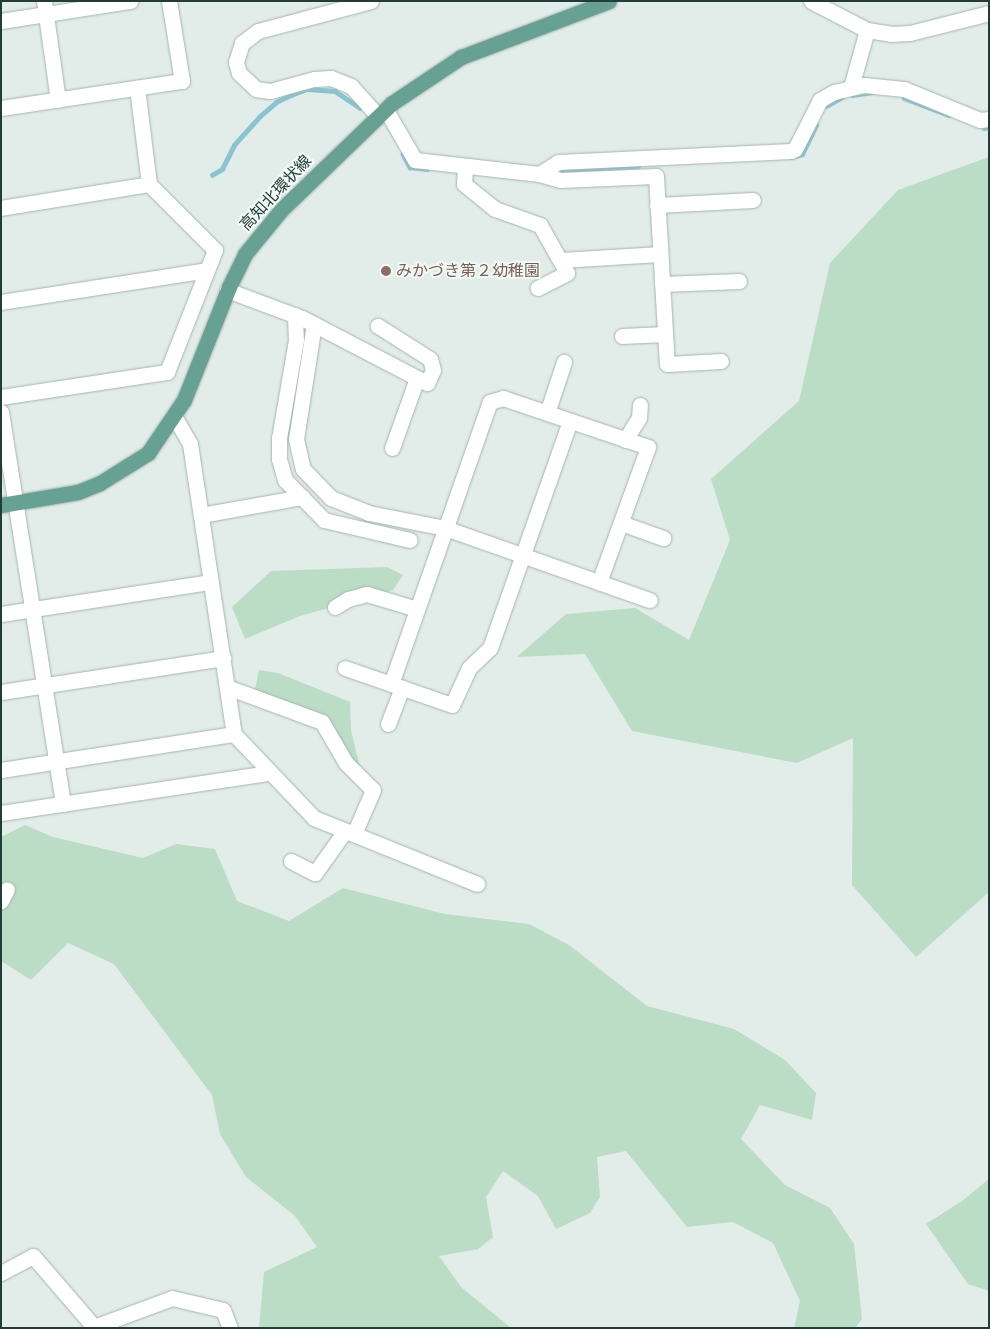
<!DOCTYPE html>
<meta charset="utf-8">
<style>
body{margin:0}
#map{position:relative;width:990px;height:1329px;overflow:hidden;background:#e2ece8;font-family:Cabin,"Noto Sans JP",sans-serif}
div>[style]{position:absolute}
.green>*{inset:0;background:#bbddc5}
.stream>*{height:4.5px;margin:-2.25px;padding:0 2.25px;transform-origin:2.25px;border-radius:2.25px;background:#8ac4d1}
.roads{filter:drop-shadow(0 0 1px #a5b4af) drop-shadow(0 0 1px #a5b4af)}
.minor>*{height:15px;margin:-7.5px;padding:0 7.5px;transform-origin:7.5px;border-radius:7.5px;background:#fff}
.major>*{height:15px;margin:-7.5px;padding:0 7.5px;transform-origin:7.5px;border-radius:7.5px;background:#67a194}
.dots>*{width:14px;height:14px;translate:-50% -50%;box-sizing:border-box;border:2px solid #f2f9f6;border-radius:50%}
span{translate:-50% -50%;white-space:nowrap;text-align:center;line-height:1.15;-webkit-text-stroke:4px #f2f9f6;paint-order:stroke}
.street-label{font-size:16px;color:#223d37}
.education-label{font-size:16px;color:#785e54}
.left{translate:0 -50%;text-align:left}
.frame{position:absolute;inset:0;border:2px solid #223d37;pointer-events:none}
</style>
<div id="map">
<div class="green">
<div style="clip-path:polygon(989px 157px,989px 892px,916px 957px,852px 885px,853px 738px,797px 763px,632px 731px,585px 654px,517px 657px,566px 614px,635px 608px,689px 640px,730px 540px,711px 479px,799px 401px,830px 263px,898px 190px)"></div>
<div style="clip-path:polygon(387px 567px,403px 575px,393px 590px,300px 616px,245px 639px,232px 607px,271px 571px)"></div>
<div style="clip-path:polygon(259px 670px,278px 673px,350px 702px,351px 730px,362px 775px,305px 713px,254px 694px)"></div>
<div style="clip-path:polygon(25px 825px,53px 837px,143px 858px,176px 844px,215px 849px,237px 901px,289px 921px,343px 888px,445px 914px,529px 924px,569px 945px,647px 1006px,734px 1029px,785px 1060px,816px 1093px,812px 1120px,760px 1105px,741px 1139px,785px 1185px,830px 1208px,854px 1244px,862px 1319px,855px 1328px,794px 1328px,800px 1301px,773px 1243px,733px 1222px,687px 1227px,626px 1151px,597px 1157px,600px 1197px,590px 1213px,556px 1229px,538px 1196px,503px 1171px,486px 1197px,493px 1237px,478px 1249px,439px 1256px,461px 1287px,511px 1328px,259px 1328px,264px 1272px,317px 1247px,295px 1216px,246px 1177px,220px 1134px,212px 1095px,114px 964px,68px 943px,31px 980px,1px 961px,1px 837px)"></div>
<div style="clip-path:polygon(989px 1179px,989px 1291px,968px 1284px,926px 1224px,962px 1201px)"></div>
</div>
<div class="stream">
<div style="left:852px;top:95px;width:22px;rotate:-8deg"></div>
<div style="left:904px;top:98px;width:48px;rotate:20.7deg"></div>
<div style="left:826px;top:106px;width:18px;rotate:-29deg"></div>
<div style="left:984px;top:128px;width:5px;rotate:-11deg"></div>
<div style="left:403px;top:154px;width:15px;rotate:62deg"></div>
<div style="left:410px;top:167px;width:17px;rotate:7deg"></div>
<div style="left:791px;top:157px;width:11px;rotate:-15deg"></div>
<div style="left:802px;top:154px;width:32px;rotate:-64deg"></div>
<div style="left:562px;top:170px;width:76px;rotate:-3deg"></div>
<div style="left:212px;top:175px;width:12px;rotate:-31deg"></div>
<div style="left:222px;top:169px;width:27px;rotate:-63deg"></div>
<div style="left:234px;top:145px;width:38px;rotate:-48deg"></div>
<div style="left:259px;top:117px;width:23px;rotate:-41deg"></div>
<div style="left:276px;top:102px;width:17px;rotate:-25deg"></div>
<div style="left:291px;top:95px;width:17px;rotate:-21deg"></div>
<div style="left:307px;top:89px;width:28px;rotate:4deg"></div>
<div style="left:335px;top:91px;width:30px;rotate:34deg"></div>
</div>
<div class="roads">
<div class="minor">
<div style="left:44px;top:1px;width:100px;rotate:82deg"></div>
<div style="left:371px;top:1px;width:117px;rotate:165.1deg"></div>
<div style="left:258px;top:31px;width:20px;rotate:143deg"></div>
<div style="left:242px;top:43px;width:20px;rotate:108deg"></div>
<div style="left:236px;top:62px;width:11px;rotate:75deg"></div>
<div style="left:239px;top:73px;width:23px;rotate:43deg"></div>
<div style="left:256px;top:89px;width:14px;rotate:8deg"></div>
<div style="left:270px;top:91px;width:46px;rotate:-15.3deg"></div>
<div style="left:314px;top:79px;width:17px;rotate:-3deg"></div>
<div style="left:331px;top:78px;width:22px;rotate:22deg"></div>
<div style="left:351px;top:86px;width:40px;rotate:48deg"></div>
<div style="left:811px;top:1px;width:63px;rotate:27.4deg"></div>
<div style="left:867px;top:30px;width:24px;rotate:9deg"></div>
<div style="left:891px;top:34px;width:19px;rotate:-3deg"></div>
<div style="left:910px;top:33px;width:81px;rotate:-14.2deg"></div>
<div style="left:1px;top:21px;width:131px;rotate:-8.8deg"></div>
<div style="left:851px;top:87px;width:59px;rotate:-74.3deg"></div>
<div style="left:1px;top:108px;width:183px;rotate:-8.5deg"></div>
<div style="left:182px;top:81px;width:81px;rotate:-99.2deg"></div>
<div style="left:386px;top:110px;width:58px;rotate:59.9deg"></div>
<div style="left:415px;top:160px;width:125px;rotate:6.4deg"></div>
<div style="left:539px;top:174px;width:22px;rotate:16deg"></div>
<div style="left:560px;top:180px;width:96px;rotate:-2.4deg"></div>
<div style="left:656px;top:176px;width:188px;rotate:86.7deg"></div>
<div style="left:667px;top:364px;width:54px;rotate:-3.2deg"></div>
<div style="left:465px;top:166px;width:18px;rotate:93deg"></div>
<div style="left:464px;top:184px;width:40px;rotate:39deg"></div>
<div style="left:495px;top:209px;width:48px;rotate:19.6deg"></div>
<div style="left:540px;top:225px;width:55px;rotate:60.6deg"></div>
<div style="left:567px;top:273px;width:33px;rotate:153deg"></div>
<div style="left:539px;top:174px;width:22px;rotate:-32deg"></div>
<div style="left:558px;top:162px;width:233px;rotate:-2.7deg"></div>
<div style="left:791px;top:151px;width:4px;rotate:-27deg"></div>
<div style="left:795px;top:149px;width:55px;rotate:-63deg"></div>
<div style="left:820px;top:100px;width:16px;rotate:-30deg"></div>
<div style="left:834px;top:92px;width:31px;rotate:-13deg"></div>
<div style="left:864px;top:85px;width:40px;rotate:5.7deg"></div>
<div style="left:904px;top:89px;width:82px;rotate:22.2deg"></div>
<div style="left:980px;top:120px;width:9px;rotate:-6deg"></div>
<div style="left:657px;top:205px;width:96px;rotate:-3deg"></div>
<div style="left:1px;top:208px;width:150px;rotate:-9.2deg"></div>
<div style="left:561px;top:260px;width:99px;rotate:-3.5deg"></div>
<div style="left:662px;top:284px;width:77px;rotate:-2.2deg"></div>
<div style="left:227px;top:290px;width:80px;rotate:20.5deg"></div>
<div style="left:302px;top:318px;width:141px;rotate:27.5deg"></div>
<div style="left:427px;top:383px;width:14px;rotate:-65deg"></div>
<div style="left:433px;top:370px;width:11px;rotate:-105deg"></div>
<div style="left:430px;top:359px;width:62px;rotate:-147.6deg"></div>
<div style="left:1px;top:302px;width:208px;rotate:-8.8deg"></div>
<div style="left:295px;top:315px;width:25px;rotate:88deg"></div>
<div style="left:296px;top:340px;width:99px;rotate:99.8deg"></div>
<div style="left:279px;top:438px;width:21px;rotate:90deg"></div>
<div style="left:279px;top:459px;width:22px;rotate:74deg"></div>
<div style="left:285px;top:480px;width:56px;rotate:45.7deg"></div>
<div style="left:324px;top:520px;width:88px;rotate:13.1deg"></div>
<div style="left:314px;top:324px;width:116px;rotate:98.9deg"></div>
<div style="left:296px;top:439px;width:31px;rotate:77deg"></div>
<div style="left:303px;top:469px;width:40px;rotate:46deg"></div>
<div style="left:331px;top:498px;width:41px;rotate:21.5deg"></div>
<div style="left:369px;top:513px;width:77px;rotate:11.2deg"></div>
<div style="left:445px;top:528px;width:217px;rotate:19.4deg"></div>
<div style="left:622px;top:336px;width:43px;rotate:-2.7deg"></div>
<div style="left:1px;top:397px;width:168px;rotate:-8.6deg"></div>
<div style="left:167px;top:372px;width:131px;rotate:-68.5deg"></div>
<div style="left:215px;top:250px;width:93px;rotate:-135deg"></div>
<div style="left:149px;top:184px;width:97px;rotate:-97.1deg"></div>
<div style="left:1px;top:412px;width:397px;rotate:81deg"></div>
<div style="left:547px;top:413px;width:54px;rotate:-71.6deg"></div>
<div style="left:174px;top:416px;width:32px;rotate:60deg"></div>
<div style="left:190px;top:444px;width:293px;rotate:81.4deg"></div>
<div style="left:234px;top:734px;width:116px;rotate:46.4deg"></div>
<div style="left:314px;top:818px;width:176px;rotate:22deg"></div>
<div style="left:625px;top:440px;width:26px;rotate:-58deg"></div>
<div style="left:639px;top:418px;width:13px;rotate:-86deg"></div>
<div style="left:392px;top:448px;width:74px;rotate:-70.3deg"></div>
<div style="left:201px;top:515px;width:103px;rotate:-10.1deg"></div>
<div style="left:621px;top:523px;width:45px;rotate:19.7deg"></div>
<div style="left:335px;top:607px;width:15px;rotate:-32deg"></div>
<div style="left:348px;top:599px;width:20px;rotate:-15deg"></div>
<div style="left:367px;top:594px;width:52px;rotate:16.7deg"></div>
<div style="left:1px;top:614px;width:212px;rotate:-8.7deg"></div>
<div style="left:345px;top:668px;width:113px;rotate:19.1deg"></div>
<div style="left:452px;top:705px;width:41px;rotate:-65.3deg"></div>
<div style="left:469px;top:668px;width:29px;rotate:-44deg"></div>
<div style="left:490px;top:648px;width:241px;rotate:-70.6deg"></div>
<div style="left:391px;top:684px;width:299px;rotate:-70.7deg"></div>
<div style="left:490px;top:402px;width:14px;rotate:-17deg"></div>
<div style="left:503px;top:398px;width:153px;rotate:18.7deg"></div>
<div style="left:648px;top:447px;width:144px;rotate:109.9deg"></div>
<div style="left:227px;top:687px;width:101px;rotate:20.2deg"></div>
<div style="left:322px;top:722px;width:48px;rotate:59.7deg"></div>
<div style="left:346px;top:763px;width:38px;rotate:45deg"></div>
<div style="left:373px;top:790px;width:48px;rotate:113.4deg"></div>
<div style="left:1px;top:692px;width:225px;rotate:-8.7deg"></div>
<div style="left:388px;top:724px;width:39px;rotate:-69deg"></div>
<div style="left:1px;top:770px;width:236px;rotate:-8.8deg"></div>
<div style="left:1px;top:813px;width:271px;rotate:-8.5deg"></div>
<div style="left:291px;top:861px;width:27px;rotate:27deg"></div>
<div style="left:315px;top:873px;width:52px;rotate:-54.5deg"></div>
<div style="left:1px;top:901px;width:13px;rotate:-63deg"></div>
<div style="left:1px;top:1273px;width:36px;rotate:-28deg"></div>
<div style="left:33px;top:1256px;width:94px;rotate:49.3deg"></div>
<div style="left:91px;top:1328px;width:86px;rotate:-20.3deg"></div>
<div style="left:172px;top:1298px;width:52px;rotate:13.2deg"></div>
<div style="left:223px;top:1310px;width:19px;rotate:69deg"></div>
</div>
<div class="major">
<div style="left:1px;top:505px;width:78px;rotate:-9.6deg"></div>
<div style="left:78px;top:492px;width:24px;rotate:-22deg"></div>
<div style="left:100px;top:483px;width:57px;rotate:-32deg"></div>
<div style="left:148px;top:453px;width:64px;rotate:-55.8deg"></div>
<div style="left:184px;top:400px;width:122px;rotate:-68.3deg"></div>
<div style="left:229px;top:287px;width:37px;rotate:-64deg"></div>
<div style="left:245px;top:254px;width:57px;rotate:-50.7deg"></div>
<div style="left:281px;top:210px;width:154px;rotate:-43.9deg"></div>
<div style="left:392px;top:103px;width:83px;rotate:-33.7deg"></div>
<div style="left:461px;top:57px;width:158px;rotate:-20.7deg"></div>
</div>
</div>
<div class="dots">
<div style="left:386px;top:271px;background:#8d6e63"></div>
</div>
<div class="street-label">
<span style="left:276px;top:193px;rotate:-47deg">高知北環状線</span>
</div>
<div class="education-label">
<span class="left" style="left:396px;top:271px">みかづき第２幼稚園</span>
</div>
<div class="frame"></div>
</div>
